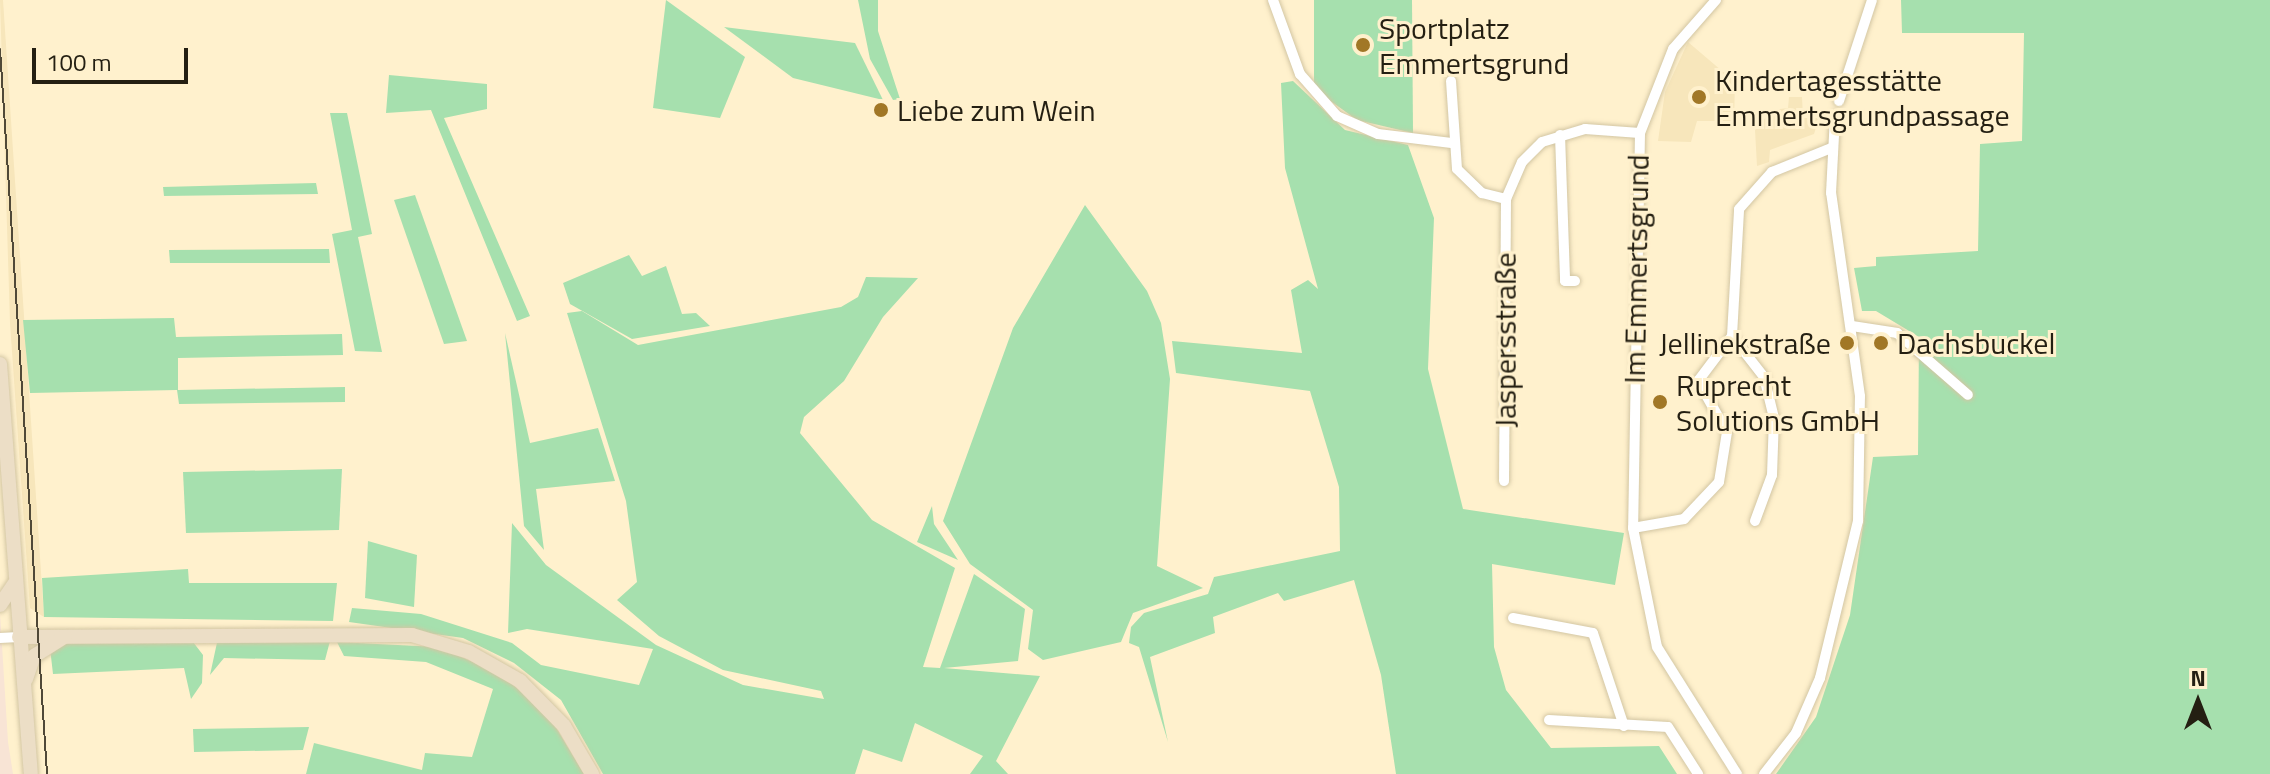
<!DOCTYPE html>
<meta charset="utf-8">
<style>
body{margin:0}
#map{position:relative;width:2270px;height:774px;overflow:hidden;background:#fff1cd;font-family:"Titillium Web",sans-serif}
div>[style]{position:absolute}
.commercial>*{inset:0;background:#f8e4d5}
.built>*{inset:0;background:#f7e6bb}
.green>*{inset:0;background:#a6e0ae}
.roads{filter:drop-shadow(0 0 2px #d3c6a3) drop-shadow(0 0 2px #d3c6a3)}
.minor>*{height:10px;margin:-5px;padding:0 5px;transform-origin:5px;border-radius:5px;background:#fff}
.secondary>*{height:14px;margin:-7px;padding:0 7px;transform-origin:7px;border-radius:7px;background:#ecdec6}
.tram>*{height:2px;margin:-1px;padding:0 1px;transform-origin:1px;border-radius:1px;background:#504938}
.dots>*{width:22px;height:22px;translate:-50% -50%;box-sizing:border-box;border:4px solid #fff1cd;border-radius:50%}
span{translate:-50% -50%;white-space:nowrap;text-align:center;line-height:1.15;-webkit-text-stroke:6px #fff1cd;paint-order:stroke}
.poi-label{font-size:30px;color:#241f12}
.left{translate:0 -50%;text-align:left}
.right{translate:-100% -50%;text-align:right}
.street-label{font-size:30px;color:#241f12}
.north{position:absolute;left:2158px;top:662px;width:80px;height:80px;-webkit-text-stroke:6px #fff1cd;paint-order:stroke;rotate:0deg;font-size:22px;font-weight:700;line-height:32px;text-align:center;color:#241f12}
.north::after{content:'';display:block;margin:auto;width:28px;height:36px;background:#241f12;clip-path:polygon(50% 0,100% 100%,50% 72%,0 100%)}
.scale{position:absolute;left:32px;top:48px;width:156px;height:36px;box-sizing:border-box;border:4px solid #241f12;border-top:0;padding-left:10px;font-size:24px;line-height:28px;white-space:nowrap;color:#241f12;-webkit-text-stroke:6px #fff1cd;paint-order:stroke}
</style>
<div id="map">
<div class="commercial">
<div style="clip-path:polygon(0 613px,8px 742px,13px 774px,0 774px)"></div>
</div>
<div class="built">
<div style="clip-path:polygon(0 0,3px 0,44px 617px,30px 608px,10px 323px)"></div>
<div style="clip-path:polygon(1688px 42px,1735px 82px,1734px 121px,1697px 121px,1691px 142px,1658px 141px,1665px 92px)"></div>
<div style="clip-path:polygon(1789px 97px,1802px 97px,1803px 118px,1819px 118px,1814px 134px,1770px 150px,1769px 162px,1757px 166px,1755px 130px,1772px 110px,1788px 108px)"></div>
</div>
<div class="green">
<div style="clip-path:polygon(666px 0,745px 57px,720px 118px,653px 108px)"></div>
<div style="clip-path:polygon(858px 0,878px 0,878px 31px,900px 99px,893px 100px,870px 59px)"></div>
<div style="clip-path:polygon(1314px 0,1412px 0,1413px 133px,1357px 120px,1314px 89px)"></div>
<div style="clip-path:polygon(1901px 0,2270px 0,2270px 774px,1776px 774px,1816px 717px,1850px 615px,1873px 457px,1918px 455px,1919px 337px,1876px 311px,1862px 311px,1854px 268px,1876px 266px,1876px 257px,1978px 251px,1980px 144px,2022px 141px,2024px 33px,1902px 33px)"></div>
<div style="clip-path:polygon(724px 27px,855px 43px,883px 100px,793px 78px)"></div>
<div style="clip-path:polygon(389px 75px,487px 84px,487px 109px,444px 118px,530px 316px,517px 321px,431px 110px,386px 113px)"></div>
<div style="clip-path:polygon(1293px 81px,1345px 130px,1408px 145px,1434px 218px,1428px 369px,1463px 509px,1624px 533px,1615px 585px,1492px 564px,1494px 647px,1506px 690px,1551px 748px,1659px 746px,1677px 774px,1396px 774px,1381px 675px,1354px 580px,1284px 601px,1278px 593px,1213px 617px,1215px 633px,1150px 657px,1168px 742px,1139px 647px,1129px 643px,1131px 627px,1144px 613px,1208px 594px,1214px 577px,1340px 551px,1339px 487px,1310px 391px,1176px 373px,1172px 341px,1302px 353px,1291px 290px,1308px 280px,1318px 289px,1285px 168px,1281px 83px)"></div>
<div style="clip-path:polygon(330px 113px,347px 113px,372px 234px,358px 237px,382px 352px,355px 351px,332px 234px,352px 230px)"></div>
<div style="clip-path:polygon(316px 183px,318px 194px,164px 196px,163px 187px)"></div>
<div style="clip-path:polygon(415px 195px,467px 341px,444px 344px,394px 200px)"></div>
<div style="clip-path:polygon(1085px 205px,1147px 291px,1161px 323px,1170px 379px,1157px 566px,1203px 588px,1133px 613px,1121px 642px,1043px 660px,1028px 649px,1033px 610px,970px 564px,943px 521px,1013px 328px)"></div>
<div style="clip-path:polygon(329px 249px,330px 263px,170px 263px,169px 250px)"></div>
<div style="clip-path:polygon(629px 255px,642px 276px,666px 266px,682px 314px,696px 313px,710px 326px,632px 339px,570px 304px,563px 283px)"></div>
<div style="clip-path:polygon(866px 277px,918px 278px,883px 317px,844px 381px,804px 417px,800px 433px,872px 520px,955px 568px,923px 667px,940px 668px,974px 574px,1025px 609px,1018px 661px,944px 668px,1040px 676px,996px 761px,1008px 774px,970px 774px,983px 756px,915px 723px,902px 762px,863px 749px,855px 774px,603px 774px,561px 700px,514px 663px,463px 638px,349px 622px,352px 608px,421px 614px,512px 643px,541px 665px,639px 685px,653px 649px,527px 629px,508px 633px,512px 523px,546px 565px,656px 645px,743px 685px,824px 699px,821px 691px,723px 670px,659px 636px,617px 600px,637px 582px,626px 501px,567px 313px,582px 311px,638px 345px,841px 307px,858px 297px)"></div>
<div style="clip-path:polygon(174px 318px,176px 337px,342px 334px,343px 355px,178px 358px,178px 390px,345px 387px,345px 402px,179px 404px,177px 390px,30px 393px,23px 320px)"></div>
<div style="clip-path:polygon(505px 333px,530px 443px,598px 428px,615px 481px,536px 489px,544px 550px,524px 526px)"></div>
<div style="clip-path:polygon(342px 469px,339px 530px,186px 533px,183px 472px)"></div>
<div style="clip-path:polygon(932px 506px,934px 524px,958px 560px,917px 542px)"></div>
<div style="clip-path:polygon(368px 541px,417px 555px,414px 607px,365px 598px)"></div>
<div style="clip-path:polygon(188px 569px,189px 583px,337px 583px,333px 621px,44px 617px,42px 578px)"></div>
<div style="clip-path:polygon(190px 638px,203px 655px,202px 683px,191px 699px,184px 668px,53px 674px,50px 648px,71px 642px)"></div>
<div style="clip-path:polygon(218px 638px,330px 641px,325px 660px,224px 658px,210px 675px)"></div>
<div style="clip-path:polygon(337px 642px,438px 647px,496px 672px,546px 711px,584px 774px,306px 774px,314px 743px,422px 770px,425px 753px,472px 757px,493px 689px,426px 662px,344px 656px)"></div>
<div style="clip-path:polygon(309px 727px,303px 750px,194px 752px,193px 729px)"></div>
</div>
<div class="roads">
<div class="minor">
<div style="left:1273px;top:0;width:79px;rotate:70deg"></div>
<div style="left:1300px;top:74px;width:56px;rotate:48.6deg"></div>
<div style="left:1337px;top:116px;width:45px;rotate:23.7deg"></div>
<div style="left:1378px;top:134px;width:74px;rotate:7deg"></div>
<div style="left:1716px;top:0;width:65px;rotate:131.3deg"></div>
<div style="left:1673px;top:49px;width:90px;rotate:111.4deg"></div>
<div style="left:1640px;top:133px;width:395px;rotate:91deg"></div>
<div style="left:1633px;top:528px;width:121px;rotate:78.6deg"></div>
<div style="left:1657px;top:647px;width:150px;rotate:57.8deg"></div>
<div style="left:1451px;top:81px;width:88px;rotate:86.1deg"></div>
<div style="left:1457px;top:169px;width:35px;rotate:44deg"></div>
<div style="left:1482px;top:193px;width:25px;rotate:14deg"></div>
<div style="left:1506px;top:199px;width:282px;rotate:90.4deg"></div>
<div style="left:1839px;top:101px;width:106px;rotate:-71.9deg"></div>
<div style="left:1560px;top:135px;width:146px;rotate:88deg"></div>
<div style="left:1565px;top:281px;width:10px"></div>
<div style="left:1506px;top:199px;width:40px;rotate:-66.6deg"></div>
<div style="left:1522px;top:162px;width:28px;rotate:-45deg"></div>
<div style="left:1542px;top:142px;width:45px;rotate:-16.8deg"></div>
<div style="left:1585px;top:129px;width:55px;rotate:4.2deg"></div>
<div style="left:1852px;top:326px;width:46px;rotate:8.8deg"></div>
<div style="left:1897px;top:333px;width:94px;rotate:41.1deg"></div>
<div style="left:1755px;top:521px;width:49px;rotate:-69.7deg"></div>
<div style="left:1772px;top:475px;width:57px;rotate:-88deg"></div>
<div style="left:1774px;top:418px;width:42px;rotate:-103.7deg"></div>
<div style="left:1764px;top:377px;width:52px;rotate:-128deg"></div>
<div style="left:1732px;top:336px;width:127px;rotate:-86.8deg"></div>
<div style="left:1739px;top:209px;width:50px;rotate:-48.3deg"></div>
<div style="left:1772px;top:172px;width:64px;rotate:-22.1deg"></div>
<div style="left:1633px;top:528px;width:52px;rotate:-10deg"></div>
<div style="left:1684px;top:519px;width:51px;rotate:-46.6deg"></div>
<div style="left:1719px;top:482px;width:51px;rotate:-80.9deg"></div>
<div style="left:1727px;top:432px;width:59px;rotate:-119.6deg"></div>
<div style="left:1698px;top:381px;width:56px;rotate:-52.9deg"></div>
<div style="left:1513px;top:618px;width:81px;rotate:10.6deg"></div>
<div style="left:1593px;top:633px;width:98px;rotate:71.6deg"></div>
<div style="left:0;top:638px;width:19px;rotate:-3deg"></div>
<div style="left:1549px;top:720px;width:119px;rotate:3.4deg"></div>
<div style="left:1668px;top:727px;width:56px;rotate:57.4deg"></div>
<div style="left:1764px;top:774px;width:52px;rotate:-52deg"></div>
<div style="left:1796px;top:733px;width:60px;rotate:-66.4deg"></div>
<div style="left:1820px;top:678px;width:162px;rotate:-76.4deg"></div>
<div style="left:1858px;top:521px;width:125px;rotate:-89.1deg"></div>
<div style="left:1860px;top:396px;width:205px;rotate:-98.1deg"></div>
<div style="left:1831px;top:193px;width:77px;rotate:-87deg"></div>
</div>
<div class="secondary">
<div style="left:0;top:364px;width:411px;rotate:85.7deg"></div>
<div style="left:0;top:605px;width:27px;rotate:-56deg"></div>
<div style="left:19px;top:637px;width:393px;rotate:-0.3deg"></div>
<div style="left:412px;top:635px;width:59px;rotate:16.6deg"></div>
<div style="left:469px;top:652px;width:59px;rotate:29.6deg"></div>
<div style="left:520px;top:681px;width:63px;rotate:45.6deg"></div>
<div style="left:564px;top:726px;width:56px;rotate:59.7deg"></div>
<div style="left:26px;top:679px;width:24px;rotate:-71deg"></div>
<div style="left:34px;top:656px;width:36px;rotate:-32deg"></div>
</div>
</div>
<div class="tram">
<div style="left:0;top:49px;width:727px;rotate:86.29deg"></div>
</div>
<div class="dots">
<div style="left:1363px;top:45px;background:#a17726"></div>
<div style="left:1699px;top:97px;background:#a17726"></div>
<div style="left:881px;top:110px;background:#a17726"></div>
<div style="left:1847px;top:343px;background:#a17726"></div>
<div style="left:1881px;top:343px;background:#a17726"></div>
<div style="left:1660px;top:402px;background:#a17726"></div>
</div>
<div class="poi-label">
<span class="left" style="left:1379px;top:45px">Sportplatz<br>Emmertsgrund</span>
<span class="left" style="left:1715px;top:97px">Kindertagesstätte<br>Emmertsgrundpassage</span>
<span class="left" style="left:897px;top:110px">Liebe zum Wein</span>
<span class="right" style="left:1831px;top:343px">Jellinekstraße</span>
<span class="left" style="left:1897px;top:343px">Dachsbuckel</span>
<span class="left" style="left:1676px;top:402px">Ruprecht<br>Solutions GmbH</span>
</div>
<div class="street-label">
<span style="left:1636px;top:269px;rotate:-89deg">Im Emmertsgrund</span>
<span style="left:1505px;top:340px;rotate:-90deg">Jaspersstraße</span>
</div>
<div class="north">N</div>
<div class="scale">100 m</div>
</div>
